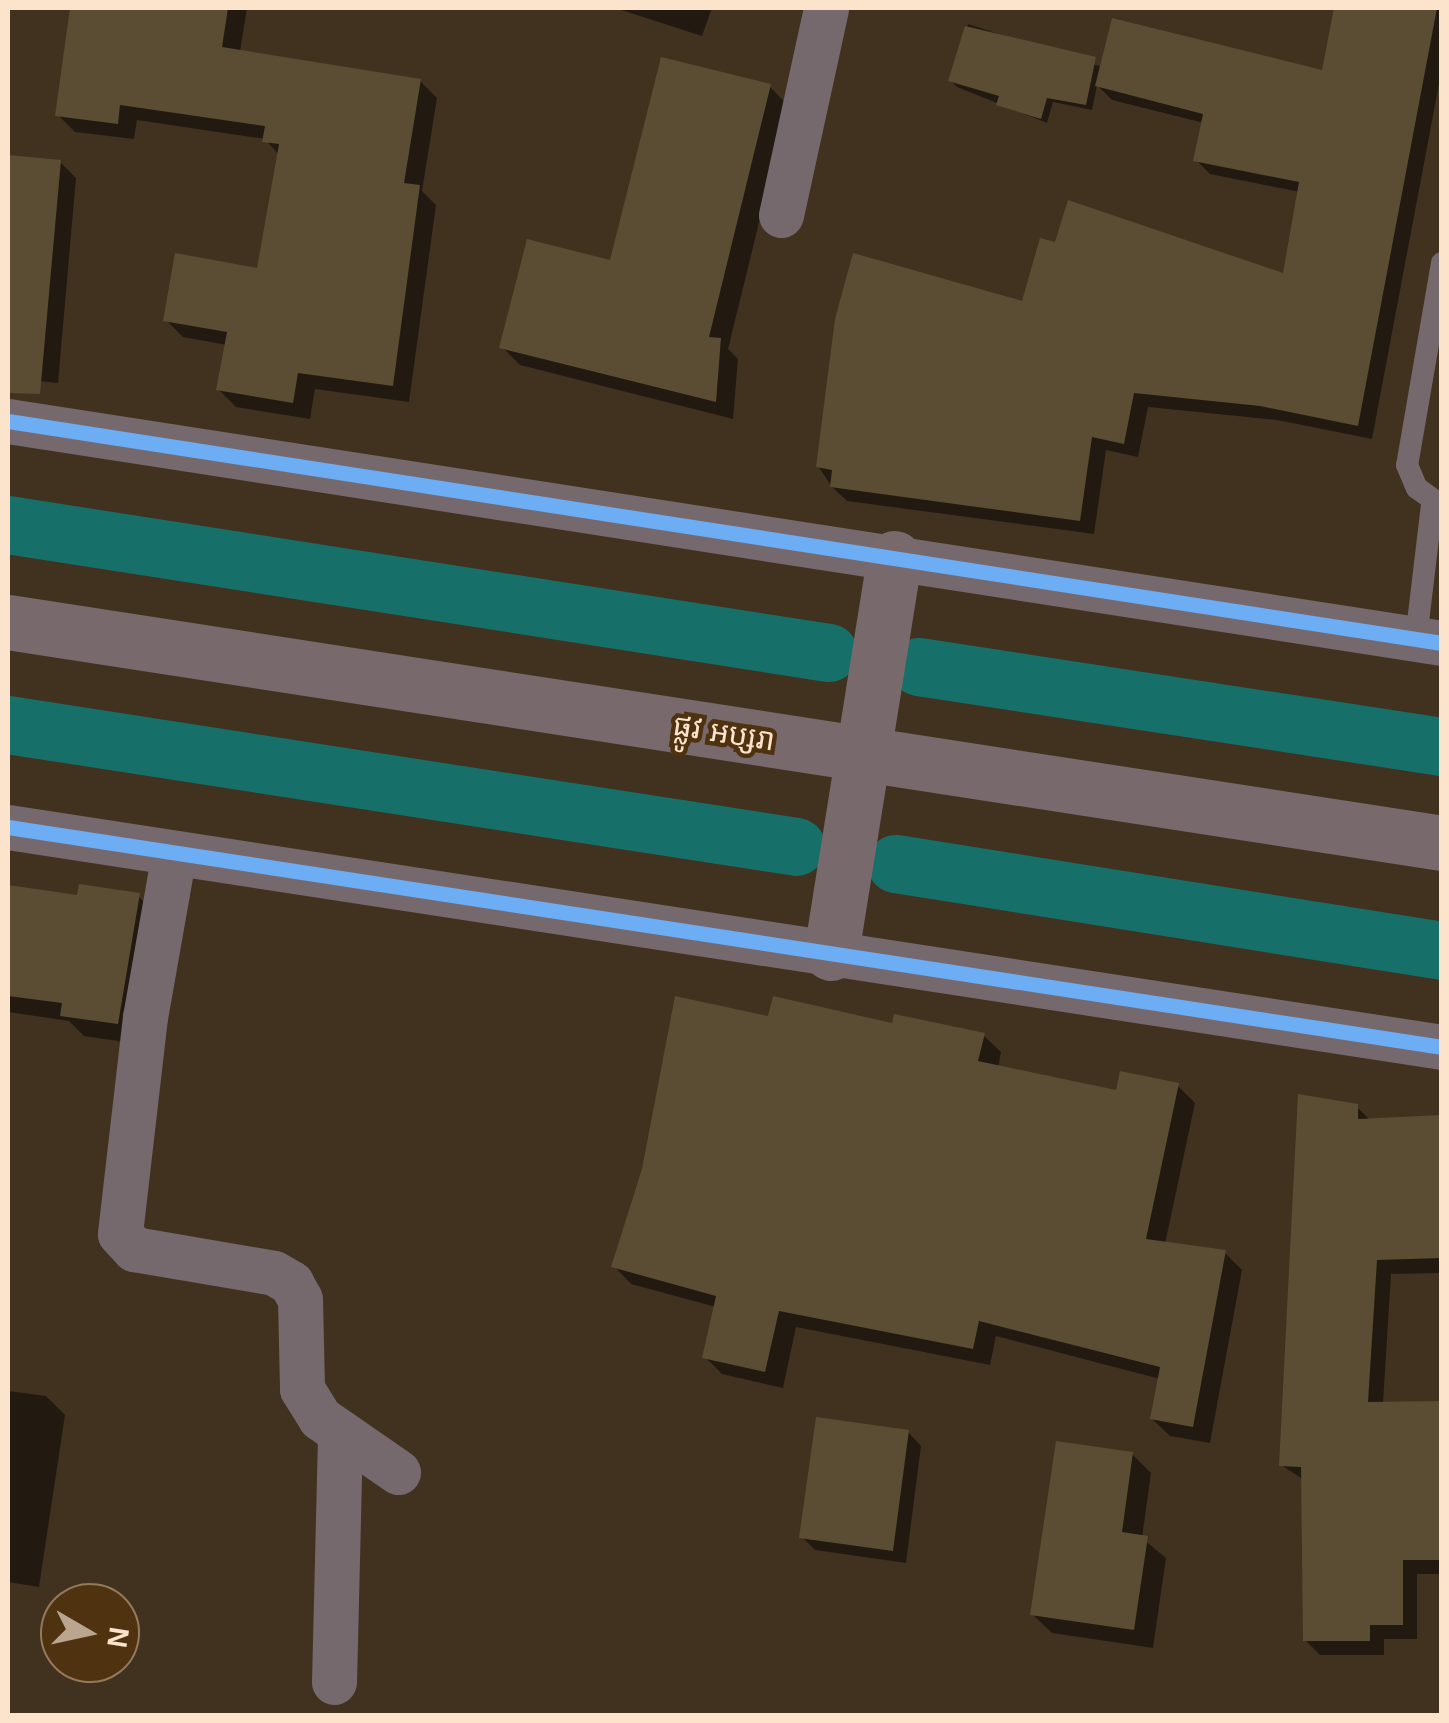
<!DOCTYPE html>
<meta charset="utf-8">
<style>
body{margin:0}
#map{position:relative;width:1449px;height:1723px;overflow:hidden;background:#41321f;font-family:Helvetica,"Noto Sans Khmer",sans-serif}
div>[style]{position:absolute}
.shadow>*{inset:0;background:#0007}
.canal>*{height:58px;margin:-29px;padding:0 29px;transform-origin:29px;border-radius:29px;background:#166f68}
.building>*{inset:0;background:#5a4d33}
.service>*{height:22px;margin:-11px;padding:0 11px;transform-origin:11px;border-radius:11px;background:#75696e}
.minor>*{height:45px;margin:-22.5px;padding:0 22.5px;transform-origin:22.5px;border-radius:22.5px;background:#75696e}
.secondary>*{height:55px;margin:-27.5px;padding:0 27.5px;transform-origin:27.5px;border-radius:27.5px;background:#78696d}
.cycleway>*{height:15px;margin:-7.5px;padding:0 7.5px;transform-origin:7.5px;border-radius:7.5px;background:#6dadf4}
span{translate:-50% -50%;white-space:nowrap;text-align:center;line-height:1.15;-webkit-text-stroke:9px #4f3311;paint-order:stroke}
.street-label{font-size:30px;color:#fbe4cb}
.frame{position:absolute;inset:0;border:10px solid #fbe4cb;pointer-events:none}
.north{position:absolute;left:40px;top:1583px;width:100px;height:100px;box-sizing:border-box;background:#4f3311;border:2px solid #947a5b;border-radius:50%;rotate:99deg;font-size:28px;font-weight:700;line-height:40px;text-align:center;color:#fbe4cb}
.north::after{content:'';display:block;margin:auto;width:35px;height:45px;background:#baa68f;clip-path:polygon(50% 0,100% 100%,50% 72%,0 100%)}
</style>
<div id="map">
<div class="shadow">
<div style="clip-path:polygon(72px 8px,247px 8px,240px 52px,420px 81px,437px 98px,422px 191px,436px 205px,409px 402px,315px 389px,310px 419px,236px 407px,219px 390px,227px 345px,183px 337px,166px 320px,259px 271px,280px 156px,265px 139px,137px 120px,134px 139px,75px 132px,58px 115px)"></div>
<div style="clip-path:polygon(615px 8px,712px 8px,702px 36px)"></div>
<div style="clip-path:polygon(1337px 8px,1442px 8px,1442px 68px,1372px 439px,1277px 420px,1148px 407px,1138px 457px,1106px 450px,1094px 534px,847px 501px,832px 487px,818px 466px,1023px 304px,1285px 276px,1300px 192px,1210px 174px,1196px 160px,1204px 123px,1112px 100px,1097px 85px,1092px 110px,1053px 102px,1047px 123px,957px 87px,951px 81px,968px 24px,1102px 67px,1324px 73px)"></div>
<div style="clip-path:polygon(770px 87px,788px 105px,728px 349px,738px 359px,733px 419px,520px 365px,502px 347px,612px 263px)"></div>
<div style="clip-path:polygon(8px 157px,60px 162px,76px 178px,58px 383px,8px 378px)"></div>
<div style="clip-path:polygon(8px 887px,80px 897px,138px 896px,159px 917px,138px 1044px,84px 1036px,69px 1021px,8px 1012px)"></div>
<div style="clip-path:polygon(770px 1019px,983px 1035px,1001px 1052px,998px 1068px,1117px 1093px,1177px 1085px,1195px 1103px,1165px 1244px,1225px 1253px,1242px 1270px,1210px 1443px,1170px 1436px,1152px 1419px,1160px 1379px,996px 1336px,990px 1365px,796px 1327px,783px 1388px,722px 1374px,705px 1357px,716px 1307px,631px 1284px,614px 1266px)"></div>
<div style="clip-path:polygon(1356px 1106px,1371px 1121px,1442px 1118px,1442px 1273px,1391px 1274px,1383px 1404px,1442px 1403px,1442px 1574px,1417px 1574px,1417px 1639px,1384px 1639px,1384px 1655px,1320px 1655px,1305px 1640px,1304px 1480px,1281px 1465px)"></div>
<div style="clip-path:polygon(8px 1391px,46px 1396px,65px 1415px,39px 1587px,8px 1582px)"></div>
<div style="clip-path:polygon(908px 1432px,921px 1446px,906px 1563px,815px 1550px,802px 1537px)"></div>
<div style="clip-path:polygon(1132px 1454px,1151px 1473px,1142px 1538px,1166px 1558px,1153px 1648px,1052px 1633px,1032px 1614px)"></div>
</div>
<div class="canal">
<div style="left:8px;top:525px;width:831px;rotate:8.86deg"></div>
<div style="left:919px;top:667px;width:529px;rotate:8.7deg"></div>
<div style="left:8px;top:725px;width:798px;rotate:8.79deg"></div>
<div style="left:896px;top:864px;width:553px;rotate:9.05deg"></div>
</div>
<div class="building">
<div style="clip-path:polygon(70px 8px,228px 8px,222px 47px,421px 79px,404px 183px,420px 185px,393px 386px,298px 373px,293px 403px,216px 390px,227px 332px,163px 321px,175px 253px,257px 268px,279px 144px,262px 142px,265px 126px,120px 105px,118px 124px,55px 116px)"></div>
<div style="clip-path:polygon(1334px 8px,1437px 8px,1358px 426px,1260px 406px,1134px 393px,1124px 444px,1092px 437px,1080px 521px,830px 487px,832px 470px,816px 467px,835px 319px,853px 253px,1022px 301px,1040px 238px,1055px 242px,1068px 200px,1283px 273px,1299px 182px,1193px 161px,1203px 114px,1095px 86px,1112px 18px,1322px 70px)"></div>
<div style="clip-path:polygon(965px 26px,1096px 57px,1086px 105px,1047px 98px,1041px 119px,996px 105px,999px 96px,948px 81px)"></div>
<div style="clip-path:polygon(661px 57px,771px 84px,709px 337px,721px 338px,716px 402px,499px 348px,527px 239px,610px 260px)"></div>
<div style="clip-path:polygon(8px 155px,61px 160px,40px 394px,8px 393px)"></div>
<div style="clip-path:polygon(79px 884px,140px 893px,118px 1024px,60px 1016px,62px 1003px,8px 996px,8px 885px,77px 895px)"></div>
<div style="clip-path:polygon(675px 996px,768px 1016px,773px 996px,892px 1023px,894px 1014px,985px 1033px,978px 1061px,1116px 1090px,1120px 1071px,1179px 1083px,1146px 1239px,1226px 1250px,1193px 1427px,1150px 1419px,1160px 1367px,979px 1321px,973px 1349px,779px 1311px,765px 1372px,702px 1358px,716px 1296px,611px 1267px,642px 1169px)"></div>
<div style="clip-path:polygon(1298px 1094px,1358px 1104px,1358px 1119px,1442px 1115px,1442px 1258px,1377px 1260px,1368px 1402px,1442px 1401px,1442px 1560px,1403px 1560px,1403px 1625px,1370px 1625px,1370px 1641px,1303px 1641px,1301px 1467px,1279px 1466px)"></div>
<div style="clip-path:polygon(816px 1417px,909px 1430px,893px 1551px,799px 1538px)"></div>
<div style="clip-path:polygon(1056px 1441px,1133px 1452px,1122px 1532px,1148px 1536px,1134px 1630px,1030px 1615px)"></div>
</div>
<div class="service">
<div style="left:1442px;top:263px;width:205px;rotate:99.8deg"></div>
<div style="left:1407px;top:465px;width:25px;rotate:67deg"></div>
<div style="left:1417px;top:488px;width:31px;rotate:36deg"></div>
<div style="left:1416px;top:639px;width:135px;rotate:-83.2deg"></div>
</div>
<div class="minor">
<div style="left:781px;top:215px;width:212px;rotate:-77.7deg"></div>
<div style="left:8px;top:421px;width:1451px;rotate:8.8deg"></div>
<div style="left:8px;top:827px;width:1451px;rotate:8.72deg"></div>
<div style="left:174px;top:853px;width:167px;rotate:100deg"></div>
<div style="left:145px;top:1017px;width:218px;rotate:96.6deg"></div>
<div style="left:120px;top:1234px;width:21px;rotate:47deg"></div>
<div style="left:134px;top:1249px;width:142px;rotate:9.7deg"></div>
<div style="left:274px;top:1273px;width:20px;rotate:30deg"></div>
<div style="left:291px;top:1283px;width:18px;rotate:61deg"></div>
<div style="left:300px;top:1299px;width:90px;rotate:88.7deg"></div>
<div style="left:302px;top:1389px;width:34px;rotate:58deg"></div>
<div style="left:320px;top:1418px;width:95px;rotate:34.7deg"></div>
<div style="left:334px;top:1682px;width:250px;rotate:-88.6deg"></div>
</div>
<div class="secondary">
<div style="left:8px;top:622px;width:1451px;rotate:8.76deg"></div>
<div style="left:831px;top:953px;width:400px;rotate:-80.9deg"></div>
</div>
<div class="cycleway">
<div style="left:8px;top:421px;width:1451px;rotate:8.8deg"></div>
<div style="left:8px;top:827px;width:1451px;rotate:8.72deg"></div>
</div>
<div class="street-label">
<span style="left:724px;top:733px;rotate:9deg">ផ្លូវ អប្សរា</span>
</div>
<div class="frame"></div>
<div class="north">N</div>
</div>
